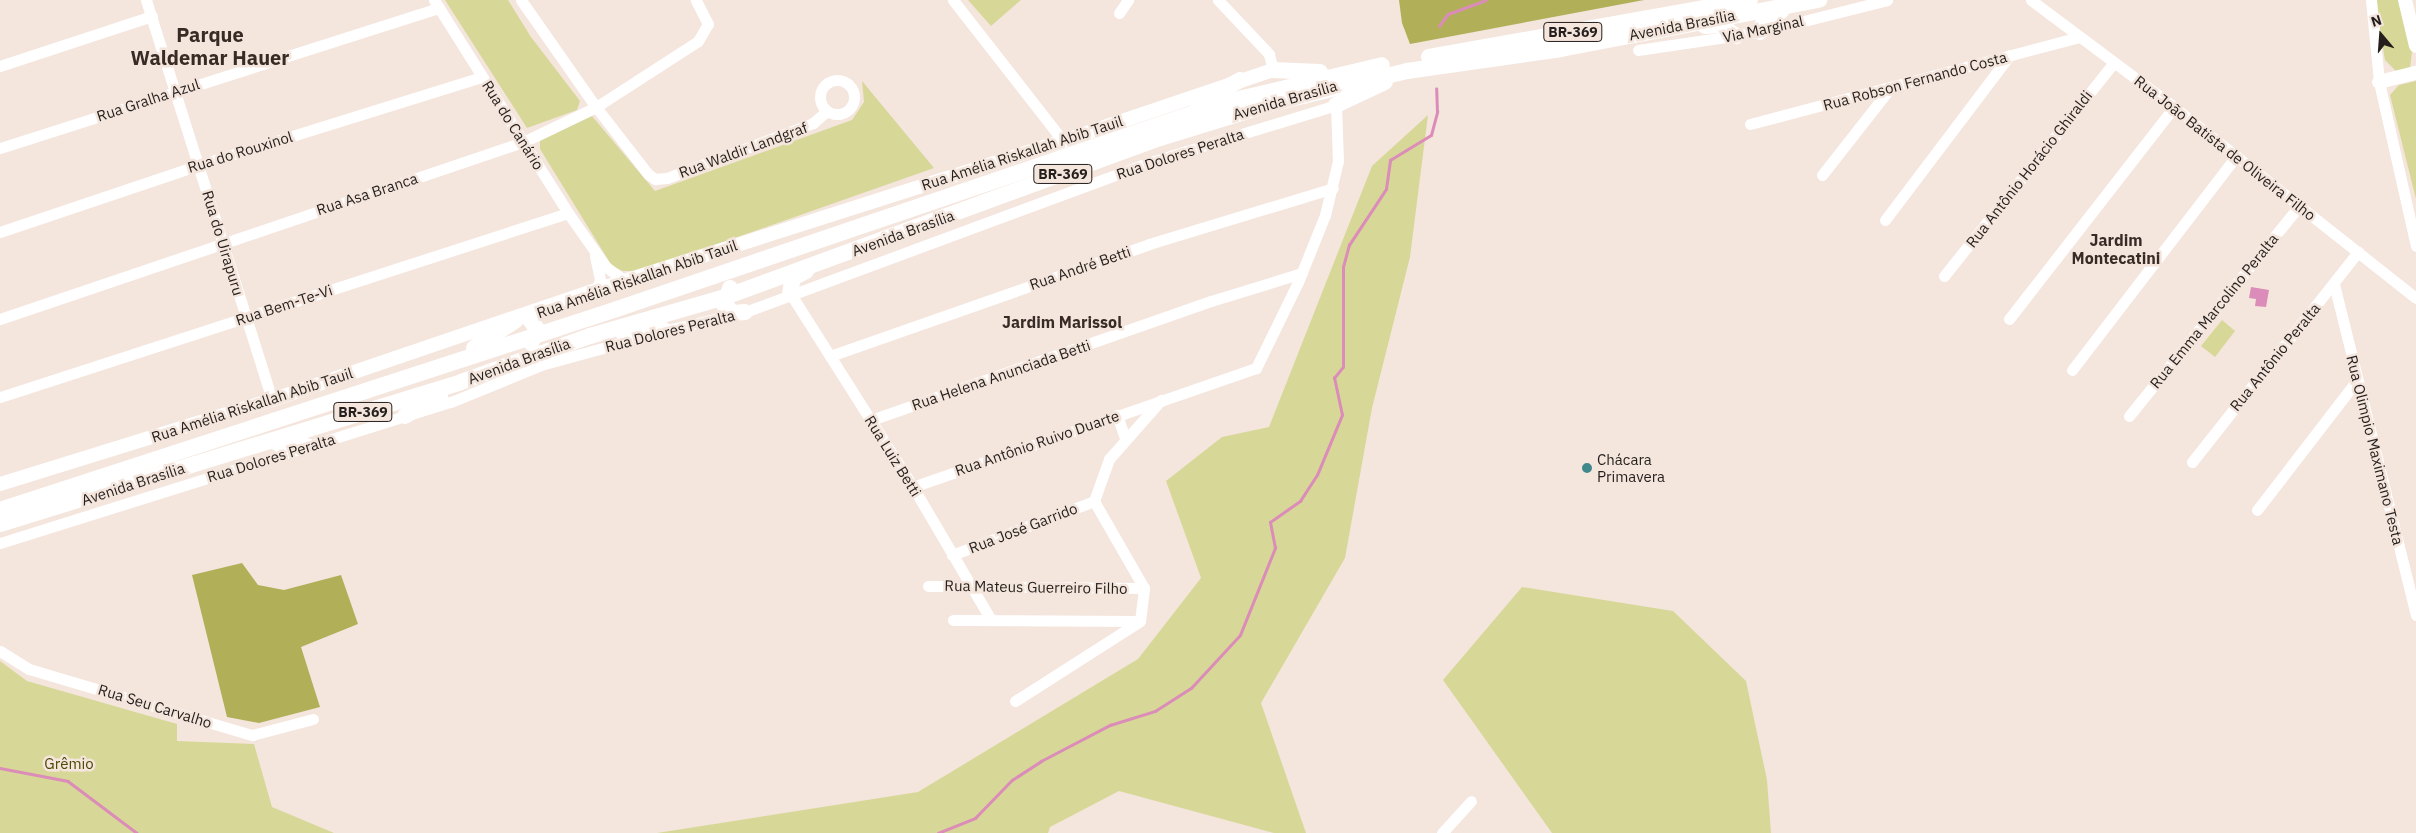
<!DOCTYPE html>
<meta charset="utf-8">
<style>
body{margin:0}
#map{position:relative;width:2416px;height:833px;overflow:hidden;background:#f4e5dd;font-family:"IBM Plex Sans",sans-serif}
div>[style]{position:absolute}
.green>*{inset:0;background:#d7d897}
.forest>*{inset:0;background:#b1b059}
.water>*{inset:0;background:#db8cb8}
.stream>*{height:2.5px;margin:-1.25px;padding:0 1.25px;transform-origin:1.25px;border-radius:1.25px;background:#db8cb8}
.minor>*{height:11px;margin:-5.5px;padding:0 5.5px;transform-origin:5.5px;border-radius:5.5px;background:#fff}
.minor>.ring{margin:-5.5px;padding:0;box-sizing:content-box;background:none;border:11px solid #fff;border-radius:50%}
.major>*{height:14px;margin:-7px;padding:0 7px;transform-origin:7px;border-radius:7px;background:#fff}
.highway>*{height:16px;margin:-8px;padding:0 8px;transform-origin:8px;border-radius:8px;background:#fff}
.dots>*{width:14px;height:14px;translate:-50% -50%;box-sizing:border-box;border:2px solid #f4e5dd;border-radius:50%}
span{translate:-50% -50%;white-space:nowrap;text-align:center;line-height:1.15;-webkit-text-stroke:5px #f4e5dd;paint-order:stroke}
.shield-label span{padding:1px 4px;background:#f4e5dd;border:1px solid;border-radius:4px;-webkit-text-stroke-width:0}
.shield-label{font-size:14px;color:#241f1c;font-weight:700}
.street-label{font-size:15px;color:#241f1c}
.poi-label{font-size:15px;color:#241f1c}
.left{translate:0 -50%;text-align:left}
.park-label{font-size:15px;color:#4b4902}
.neighbourhood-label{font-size:16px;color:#372b26;font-weight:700}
.district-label{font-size:20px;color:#372b26;font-weight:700}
.north{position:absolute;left:2356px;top:10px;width:50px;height:50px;-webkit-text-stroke:4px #f4e5dd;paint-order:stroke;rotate:342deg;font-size:14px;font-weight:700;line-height:20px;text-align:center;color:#241f1c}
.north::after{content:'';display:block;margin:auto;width:18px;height:22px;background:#241f1c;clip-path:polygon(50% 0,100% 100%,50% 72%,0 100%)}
</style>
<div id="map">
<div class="green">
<div style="clip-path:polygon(445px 0,508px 0,531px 37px,580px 101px,577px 110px,527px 128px)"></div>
<div style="clip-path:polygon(968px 0,1021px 0,991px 26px)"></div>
<div style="clip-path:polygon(2375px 0,2402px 0,2413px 44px,2410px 68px,2397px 72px,2385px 60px)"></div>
<div style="clip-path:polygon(862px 81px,934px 168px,641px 271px,623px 271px,612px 266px,540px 149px,540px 141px,592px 116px,655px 191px,852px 120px,864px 102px)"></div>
<div style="clip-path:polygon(2416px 81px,2416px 199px,2390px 95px,2399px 85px)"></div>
<div style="clip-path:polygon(1428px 115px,1410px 257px,1372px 408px,1345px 558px,1261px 703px,1306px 833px,1274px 833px,1119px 791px,1050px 827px,1048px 833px,657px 833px,918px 792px,1138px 659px,1201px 578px,1166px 481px,1222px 437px,1269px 427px,1372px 166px)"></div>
<div style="clip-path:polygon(2222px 320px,2235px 331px,2215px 357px,2201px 346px)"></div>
<div style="clip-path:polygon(1522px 587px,1673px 611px,1746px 681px,1767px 780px,1771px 833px,1552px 833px,1443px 680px)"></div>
<div style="clip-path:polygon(0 661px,27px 681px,177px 724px,177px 741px,254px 744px,272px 807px,334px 833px,0 833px)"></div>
</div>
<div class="forest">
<div style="clip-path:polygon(1399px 0,1644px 0,1410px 44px,1402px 23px)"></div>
<div style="clip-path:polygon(242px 563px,258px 585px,284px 590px,341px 575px,358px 624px,301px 647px,320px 707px,259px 723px,227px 717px,192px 575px)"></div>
</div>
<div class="water">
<div style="clip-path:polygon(2251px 287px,2269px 290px,2266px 307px,2255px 306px,2256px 299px,2249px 298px)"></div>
</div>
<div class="stream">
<div style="left:1439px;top:26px;width:15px;rotate:-53deg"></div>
<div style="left:1448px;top:14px;width:40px;rotate:-20.2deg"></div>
<div style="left:0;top:768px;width:69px;rotate:10.8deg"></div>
<div style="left:68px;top:781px;width:86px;rotate:37deg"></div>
<div style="left:938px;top:833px;width:40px;rotate:-22deg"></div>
<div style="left:975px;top:818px;width:53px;rotate:-45.8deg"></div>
<div style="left:1012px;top:780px;width:35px;rotate:-33deg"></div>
<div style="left:1041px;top:761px;width:78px;rotate:-27.6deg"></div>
<div style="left:1110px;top:725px;width:47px;rotate:-17.3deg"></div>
<div style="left:1155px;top:711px;width:43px;rotate:-32.6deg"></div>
<div style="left:1191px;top:688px;width:72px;rotate:-47.2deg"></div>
<div style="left:1240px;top:635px;width:94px;rotate:-68.1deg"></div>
<div style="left:1275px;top:548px;width:26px;rotate:-101deg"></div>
<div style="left:1270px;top:522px;width:37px;rotate:-35deg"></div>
<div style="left:1300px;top:501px;width:31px;rotate:-57deg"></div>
<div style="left:1317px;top:475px;width:65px;rotate:-67.4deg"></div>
<div style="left:1342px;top:415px;width:38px;rotate:-102deg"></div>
<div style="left:1334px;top:378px;width:14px;rotate:-51deg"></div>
<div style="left:1343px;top:367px;width:100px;rotate:-90deg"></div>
<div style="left:1343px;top:267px;width:23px;rotate:-75deg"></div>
<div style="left:1349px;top:245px;width:67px;rotate:-56.5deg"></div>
<div style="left:1386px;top:189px;width:29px;rotate:-82deg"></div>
<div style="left:1390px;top:160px;width:48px;rotate:-31.4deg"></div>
<div style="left:1431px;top:135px;width:24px;rotate:-75deg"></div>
<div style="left:1437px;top:112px;width:23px;rotate:-92deg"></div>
</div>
<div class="minor">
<div style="left:146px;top:0;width:419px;rotate:72.5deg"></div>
<div style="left:434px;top:0;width:252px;rotate:57.8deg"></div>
<div style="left:568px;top:213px;width:66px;rotate:54.9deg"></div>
<div style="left:606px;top:267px;width:24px;rotate:36deg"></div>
<div style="left:521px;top:0;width:131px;rotate:55deg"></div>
<div style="left:596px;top:107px;width:85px;rotate:52.2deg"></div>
<div style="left:648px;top:174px;width:9px;rotate:36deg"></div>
<div style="left:655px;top:179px;width:12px;rotate:-5deg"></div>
<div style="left:667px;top:178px;width:156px;rotate:-20.6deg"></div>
<div style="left:813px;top:123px;width:18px;rotate:-41deg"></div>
<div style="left:953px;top:0;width:179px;rotate:52deg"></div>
<div style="left:1218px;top:0;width:74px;rotate:46.6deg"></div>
<div style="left:1269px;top:54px;width:16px;rotate:76deg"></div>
<div style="left:2031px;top:0;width:179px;rotate:36.8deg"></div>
<div style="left:2174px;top:107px;width:308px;rotate:38.3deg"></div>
<div style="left:2371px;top:0;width:82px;rotate:84.4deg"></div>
<div style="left:2379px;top:82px;width:168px;rotate:77.3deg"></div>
<div style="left:1119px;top:13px;width:16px;rotate:-55deg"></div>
<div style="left:1638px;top:50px;width:123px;rotate:-8.4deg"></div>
<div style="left:1760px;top:32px;width:131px;rotate:-14.1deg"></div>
<div style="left:0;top:66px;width:160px;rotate:-18.2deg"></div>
<div class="ring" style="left:820px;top:80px;width:23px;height:23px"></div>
<div style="left:1750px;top:124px;width:340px;rotate:-14.8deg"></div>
<div style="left:0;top:148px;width:461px;rotate:-17.7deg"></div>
<div style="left:1822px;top:175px;width:112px;rotate:-51.9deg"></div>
<div style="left:1885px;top:220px;width:207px;rotate:-52.9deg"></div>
<div style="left:0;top:232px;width:210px;rotate:-18.6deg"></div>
<div style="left:199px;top:165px;width:296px;rotate:-17.3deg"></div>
<div style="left:595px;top:256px;width:25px;rotate:78deg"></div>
<div style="left:600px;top:280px;width:11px;rotate:112deg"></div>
<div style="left:1944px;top:276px;width:273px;rotate:-51.5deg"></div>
<div style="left:2334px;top:284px;width:341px;rotate:76.1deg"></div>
<div style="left:790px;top:293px;width:230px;rotate:57.6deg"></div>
<div style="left:913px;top:487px;width:154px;rotate:59.6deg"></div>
<div style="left:0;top:319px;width:552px;rotate:-18.7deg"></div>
<div style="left:523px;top:142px;width:81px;rotate:-25.6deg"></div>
<div style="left:596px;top:107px;width:121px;rotate:-32.9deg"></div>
<div style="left:698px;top:41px;width:20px;rotate:-60deg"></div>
<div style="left:708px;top:24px;width:27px;rotate:-117deg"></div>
<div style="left:2009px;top:319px;width:269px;rotate:-52.1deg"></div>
<div style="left:658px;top:332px;width:89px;rotate:-12.9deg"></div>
<div style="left:745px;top:312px;width:436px;rotate:-20.3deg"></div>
<div style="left:1154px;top:161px;width:190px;rotate:-17.1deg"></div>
<div style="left:1336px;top:105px;width:56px;rotate:88deg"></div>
<div style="left:1338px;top:161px;width:56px;rotate:103.5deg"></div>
<div style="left:1325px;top:215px;width:72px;rotate:111.9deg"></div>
<div style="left:1298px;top:282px;width:96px;rotate:116deg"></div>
<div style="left:1256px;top:368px;width:363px;rotate:160.9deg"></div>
<div style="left:830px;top:356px;width:338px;rotate:-19.3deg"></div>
<div style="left:1149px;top:244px;width:192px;rotate:-16.9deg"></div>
<div style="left:2072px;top:370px;width:270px;rotate:-52.5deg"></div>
<div style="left:0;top:397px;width:597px;rotate:-17.95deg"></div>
<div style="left:1117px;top:415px;width:24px;rotate:71deg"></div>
<div style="left:2129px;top:416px;width:270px;rotate:-51deg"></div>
<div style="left:871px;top:420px;width:360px;rotate:-19.3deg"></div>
<div style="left:1211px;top:301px;width:95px;rotate:-17.1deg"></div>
<div style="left:2192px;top:462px;width:268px;rotate:-51.7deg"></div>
<div style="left:2257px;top:510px;width:164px;rotate:-52.4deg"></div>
<div style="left:0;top:543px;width:473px;rotate:-17.4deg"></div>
<div style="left:451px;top:402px;width:97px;rotate:-22.3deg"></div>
<div style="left:541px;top:365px;width:106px;rotate:-15.4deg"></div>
<div style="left:952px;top:555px;width:152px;rotate:-20.8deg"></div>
<div style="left:928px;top:586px;width:216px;rotate:0.5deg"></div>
<div style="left:953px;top:620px;width:186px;rotate:0.3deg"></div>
<div style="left:0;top:651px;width:34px;rotate:32deg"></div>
<div style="left:29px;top:669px;width:233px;rotate:16.5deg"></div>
<div style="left:252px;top:735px;width:63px;rotate:-14.7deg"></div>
<div style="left:1015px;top:701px;width:148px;rotate:-32.6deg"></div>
<div style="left:1140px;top:621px;width:33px;rotate:-83deg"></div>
<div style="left:1144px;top:588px;width:100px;rotate:-119.9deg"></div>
<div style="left:1094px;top:501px;width:45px;rotate:-70.3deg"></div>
<div style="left:1109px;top:459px;width:79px;rotate:-48.6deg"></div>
<div style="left:1442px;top:833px;width:43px;rotate:-47.8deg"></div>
</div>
<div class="major">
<div style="left:2405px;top:0;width:47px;rotate:76.6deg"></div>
<div style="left:2379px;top:82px;width:38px;rotate:-14deg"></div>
<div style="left:0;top:484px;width:285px;rotate:-17.2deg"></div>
<div style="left:272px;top:400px;width:342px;rotate:-18.8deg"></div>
<div style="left:596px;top:290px;width:490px;rotate:-17.7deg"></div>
<div style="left:1063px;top:141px;width:222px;rotate:-18.7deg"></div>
</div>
<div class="highway">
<div style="left:1705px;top:26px;width:16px;rotate:-4deg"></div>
<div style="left:1721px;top:25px;width:19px;rotate:36deg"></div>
<div style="left:1760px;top:32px;width:12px;rotate:-70deg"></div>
<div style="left:1764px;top:21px;width:20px;rotate:-30deg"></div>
<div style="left:1429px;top:57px;width:326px;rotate:-10.1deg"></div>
<div style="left:1273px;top:70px;width:47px;rotate:2.4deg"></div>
<div style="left:1198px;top:103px;width:48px;rotate:-28.7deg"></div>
<div style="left:1336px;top:105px;width:54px;rotate:-25.1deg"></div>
<div style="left:730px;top:288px;width:19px;rotate:106deg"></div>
<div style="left:725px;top:306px;width:11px;rotate:38deg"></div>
<div style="left:734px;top:313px;width:11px;rotate:-5deg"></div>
<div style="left:790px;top:293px;width:15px;rotate:-79deg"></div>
<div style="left:793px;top:278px;width:15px;rotate:-28deg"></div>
<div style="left:527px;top:316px;width:16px;rotate:52deg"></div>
<div style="left:537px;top:329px;width:15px;rotate:113deg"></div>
<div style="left:623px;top:333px;width:41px;rotate:-4.2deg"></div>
<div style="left:474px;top:348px;width:50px;rotate:-33.7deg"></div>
<div style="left:405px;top:416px;width:41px;rotate:-31deg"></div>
<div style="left:277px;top:443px;width:31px;rotate:6deg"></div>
<div style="left:0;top:510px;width:649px;rotate:-18.04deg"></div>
<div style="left:617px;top:309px;width:643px;rotate:-18.77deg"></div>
<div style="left:1226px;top:102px;width:160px;rotate:-13.3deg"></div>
<div style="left:0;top:524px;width:482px;rotate:-17.1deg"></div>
<div style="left:461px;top:382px;width:137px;rotate:-19.6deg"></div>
<div style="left:590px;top:336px;width:141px;rotate:-16.1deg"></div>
<div style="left:725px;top:297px;width:463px;rotate:-20.1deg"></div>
<div style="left:1160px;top:138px;width:119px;rotate:-17.1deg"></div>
<div style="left:1274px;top:103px;width:137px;rotate:-13.5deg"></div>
<div style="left:1407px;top:71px;width:156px;rotate:-8.1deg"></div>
<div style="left:1561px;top:49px;width:263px;rotate:-10.8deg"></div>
</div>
<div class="dots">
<div style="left:1587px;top:468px;background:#40888c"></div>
</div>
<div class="shield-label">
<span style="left:1573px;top:32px">BR-369</span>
<span style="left:1063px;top:174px">BR-369</span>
<span style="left:363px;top:412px">BR-369</span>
</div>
<div class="street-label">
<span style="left:1682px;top:25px;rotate:-11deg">Avenida Brasília</span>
<span style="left:1763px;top:29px;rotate:-12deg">Via Marginal</span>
<span style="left:1915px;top:81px;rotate:-15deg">Rua Robson Fernando Costa</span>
<span style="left:148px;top:100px;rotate:-18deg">Rua Gralha Azul</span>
<span style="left:1285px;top:100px;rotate:-16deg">Avenida Brasília</span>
<span style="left:513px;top:125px;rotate:58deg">Rua do Canário</span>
<span style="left:2225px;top:148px;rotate:38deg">Rua João Batista de Oliveira Filho</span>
<span style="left:743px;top:150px;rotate:-20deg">Rua Waldir Landgraf</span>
<span style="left:240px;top:152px;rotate:-17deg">Rua do Rouxinol</span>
<span style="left:1022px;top:153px;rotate:-18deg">Rua Amélia Riskallah Abib Tauil</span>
<span style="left:1180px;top:154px;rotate:-18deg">Rua Dolores Peralta</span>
<span style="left:2029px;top:169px;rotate:-52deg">Rua Antônio Horácio Ghiraldi</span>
<span style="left:367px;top:194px;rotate:-18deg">Rua Asa Branca</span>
<span style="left:903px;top:233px;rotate:-20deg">Avenida Brasília</span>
<span style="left:223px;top:243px;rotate:73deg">Rua do Uirapuru</span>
<span style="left:1080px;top:268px;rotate:-19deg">Rua André Betti</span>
<span style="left:637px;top:279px;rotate:-19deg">Rua Amélia Riskallah Abib Tauil</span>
<span style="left:284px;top:305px;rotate:-18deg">Rua Bem-Te-Vi</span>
<span style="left:2214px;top:311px;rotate:-51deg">Rua Emma Marcolino Peralta</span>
<span style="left:670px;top:331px;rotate:-14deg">Rua Dolores Peralta</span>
<span style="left:2275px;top:357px;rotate:-51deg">Rua Antônio Peralta</span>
<span style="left:519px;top:361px;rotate:-20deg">Avenida Brasília</span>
<span style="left:1001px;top:375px;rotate:-19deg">Rua Helena Anunciada Betti</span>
<span style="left:252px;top:405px;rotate:-18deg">Rua Amélia Riskallah Abib Tauil</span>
<span style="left:1037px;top:443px;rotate:-19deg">Rua Antônio Ruivo Duarte</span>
<span style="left:2375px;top:450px;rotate:76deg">Rua Olimpio Maximano Testa</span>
<span style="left:893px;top:456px;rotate:58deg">Rua Luiz Betti</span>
<span style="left:271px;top:458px;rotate:-17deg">Rua Dolores Peralta</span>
<span style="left:133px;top:484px;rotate:-18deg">Avenida Brasília</span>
<span style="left:1023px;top:528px;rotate:-21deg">Rua José Garrido</span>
<span style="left:1036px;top:587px;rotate:1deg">Rua Mateus Guerreiro Filho</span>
<span style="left:155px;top:706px;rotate:17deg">Rua Seu Carvalho</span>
</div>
<div class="poi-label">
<span class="left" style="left:1597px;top:468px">Chácara<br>Primavera</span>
</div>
<div class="park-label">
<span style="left:69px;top:764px">Grêmio</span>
</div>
<div class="neighbourhood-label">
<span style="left:2116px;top:249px">Jardim<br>Montecatini</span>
<span style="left:1062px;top:322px">Jardim Marissol</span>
</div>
<div class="district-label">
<span style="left:210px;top:46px">Parque<br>Waldemar Hauer</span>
</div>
<div class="north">N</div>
</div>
